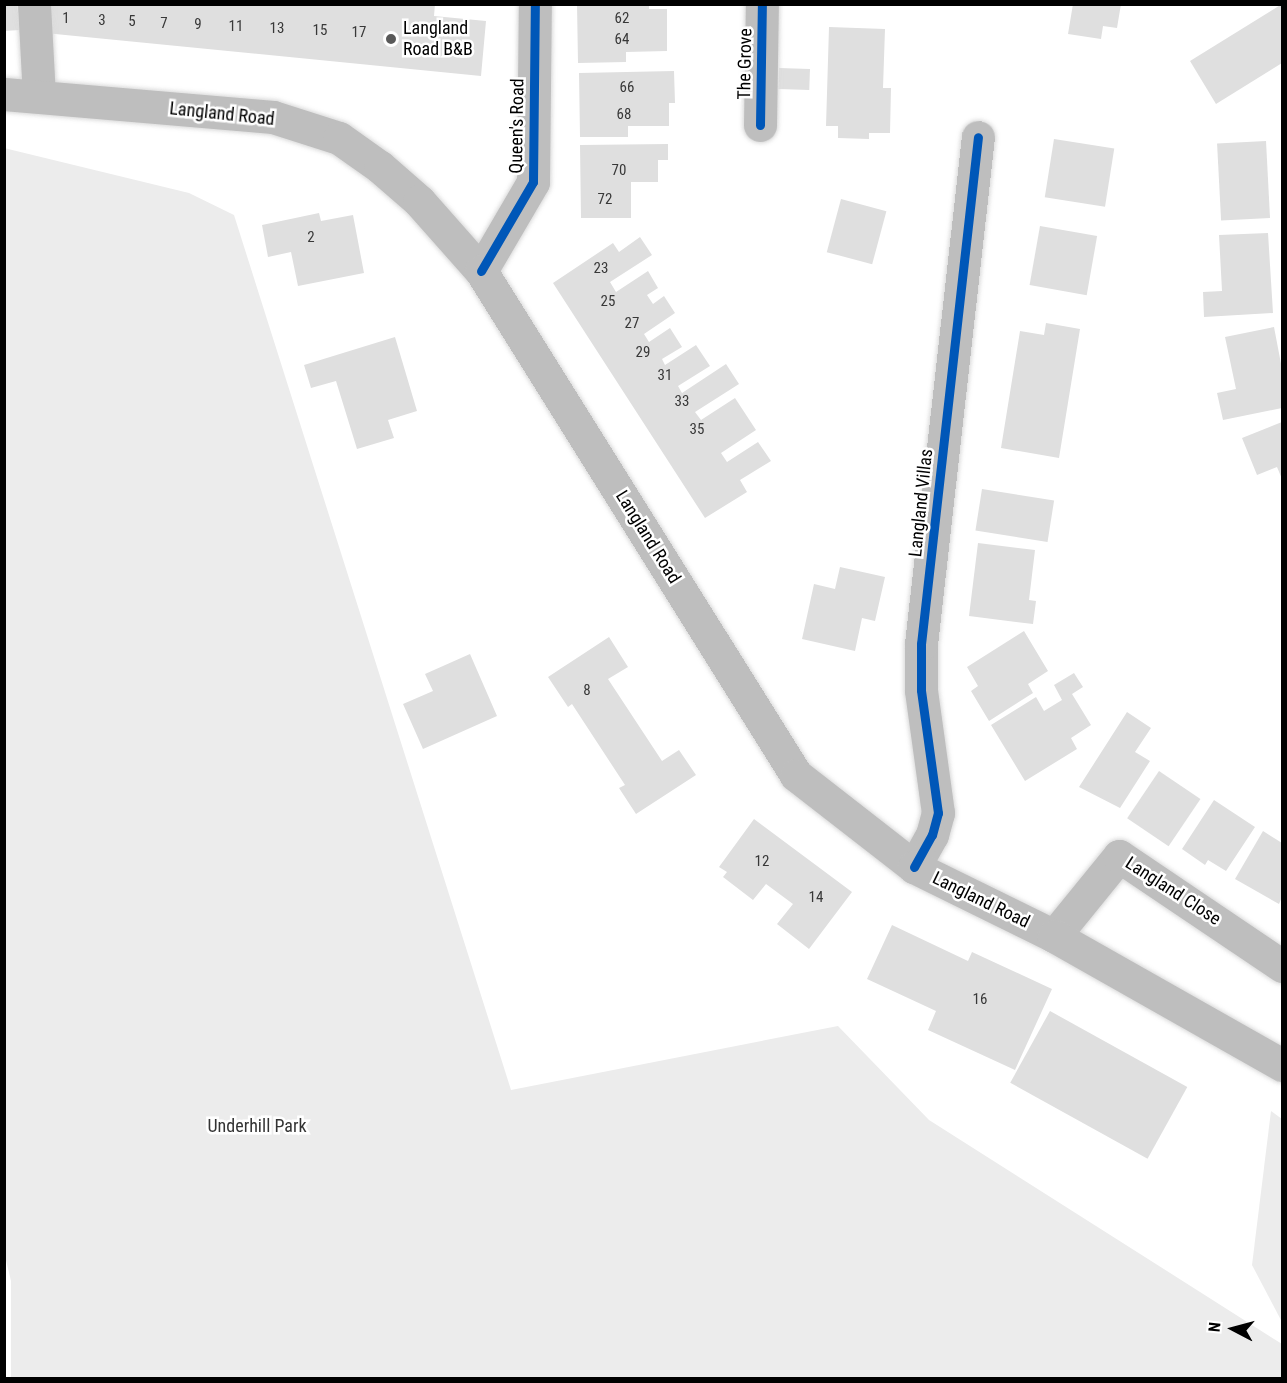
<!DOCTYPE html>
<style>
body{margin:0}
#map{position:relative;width:1287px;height:1383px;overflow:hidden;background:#fff;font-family:"Roboto Condensed",sans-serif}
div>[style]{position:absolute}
.green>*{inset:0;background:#ececec}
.building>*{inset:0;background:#dfdfdf;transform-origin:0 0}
.roads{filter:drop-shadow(0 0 2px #dbdbdb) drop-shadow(0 0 2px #dbdbdb)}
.minor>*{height:33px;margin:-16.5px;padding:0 16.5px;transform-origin:16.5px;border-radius:16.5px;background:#bebebe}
.major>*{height:33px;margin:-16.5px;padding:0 16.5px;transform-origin:16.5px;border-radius:16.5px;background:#bebebe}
.cycleway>*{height:9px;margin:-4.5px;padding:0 4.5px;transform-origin:4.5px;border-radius:4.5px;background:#0057b8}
.dots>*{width:16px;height:16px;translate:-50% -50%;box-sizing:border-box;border:3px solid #fff;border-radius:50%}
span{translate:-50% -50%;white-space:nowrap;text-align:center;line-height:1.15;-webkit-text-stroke:5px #fff;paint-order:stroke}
.number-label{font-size:15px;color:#383838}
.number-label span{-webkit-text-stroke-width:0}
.poi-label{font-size:18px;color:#000}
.left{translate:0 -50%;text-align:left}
.street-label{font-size:18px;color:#000}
.park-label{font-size:18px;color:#333}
.frame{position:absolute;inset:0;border:6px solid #000;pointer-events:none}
.north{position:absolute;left:1203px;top:1299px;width:60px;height:60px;-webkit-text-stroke:4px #fff;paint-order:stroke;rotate:276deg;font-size:16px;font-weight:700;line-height:24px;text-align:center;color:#000}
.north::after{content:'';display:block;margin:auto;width:21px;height:27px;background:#000;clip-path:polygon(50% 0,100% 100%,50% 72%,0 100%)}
</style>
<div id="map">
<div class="green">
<i style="clip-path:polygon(4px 148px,189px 193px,234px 215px,511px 1090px,838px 1026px,929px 1120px,1282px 1344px,1282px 1378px,11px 1378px,11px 1281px,4px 1252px)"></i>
<i style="clip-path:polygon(1271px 1111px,1282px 1119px,1282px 1322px,1252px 1265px)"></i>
</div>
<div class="building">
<i style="clip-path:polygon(4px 4px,17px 4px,20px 30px,4px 31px)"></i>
<i style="clip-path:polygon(47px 4px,435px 4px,434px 16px,486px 21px,481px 76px,45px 33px)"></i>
<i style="clip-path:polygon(577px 4px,649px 4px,649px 9px,667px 9px,667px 51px,626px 52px,626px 62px,578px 63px)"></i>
<i style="clip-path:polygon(1073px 4px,1121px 4px,1117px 28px,1103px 26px,1101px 39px,1068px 34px)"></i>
<i style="clip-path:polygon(1282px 4px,1282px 63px,1216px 104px,1190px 61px)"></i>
<i style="clip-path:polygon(829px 27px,885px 29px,883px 88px,891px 88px,890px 133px,869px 133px,869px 139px,838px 138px,838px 126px,826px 126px)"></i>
<i style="left:779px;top:68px;width:31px;height:21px;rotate:2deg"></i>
<i style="clip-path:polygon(674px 71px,675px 103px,669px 103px,669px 126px,628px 126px,628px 137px,580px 137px,579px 73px)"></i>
<i style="left:1054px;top:139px;width:61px;height:59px;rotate:9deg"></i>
<i style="left:1266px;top:141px;width:77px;height:49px;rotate:87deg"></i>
<i style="clip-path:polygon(668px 144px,668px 160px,658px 160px,658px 182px,631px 182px,631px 218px,581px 218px,580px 145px)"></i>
<i style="left:841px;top:199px;width:47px;height:55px;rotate:15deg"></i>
<i style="clip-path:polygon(319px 213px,321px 221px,353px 215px,364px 273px,298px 286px,291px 252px,268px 257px,262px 225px)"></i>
<i style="left:1040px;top:226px;width:58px;height:60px;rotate:10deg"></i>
<i style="clip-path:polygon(1268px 233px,1273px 313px,1204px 317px,1203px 292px,1222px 291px,1219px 235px)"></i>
<i style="clip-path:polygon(640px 237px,652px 255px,610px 282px,616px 292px,648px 271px,658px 288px,647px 295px,653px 304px,664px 296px,675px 313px,644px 334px,649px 342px,670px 328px,682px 347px,662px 359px,665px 365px,696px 345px,710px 366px,678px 386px,682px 393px,726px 364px,739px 384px,695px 412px,701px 420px,735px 398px,756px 430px,721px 453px,727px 462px,758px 442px,771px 461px,740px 480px,747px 492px,705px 518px,553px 283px,613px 243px,619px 252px)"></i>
<i style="clip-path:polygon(1046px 323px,1080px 329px,1059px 458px,1001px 448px,1020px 331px,1044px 335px)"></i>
<i style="clip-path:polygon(1274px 327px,1282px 369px,1282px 408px,1223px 420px,1217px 393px,1236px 389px,1225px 337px)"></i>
<i style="clip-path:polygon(395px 337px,417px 411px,388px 420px,394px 438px,357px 449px,336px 381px,311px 388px,304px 365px)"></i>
<i style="clip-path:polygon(1282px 422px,1282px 479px,1277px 467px,1257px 475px,1242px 438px)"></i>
<i style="left:982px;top:489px;width:73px;height:42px;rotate:9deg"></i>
<i style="clip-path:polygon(978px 543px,1035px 550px,1029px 600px,1036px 601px,1033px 624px,969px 616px)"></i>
<i style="clip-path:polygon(840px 567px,885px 577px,875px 621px,862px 618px,855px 651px,802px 639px,814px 584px,835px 589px)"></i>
<i style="clip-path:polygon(1024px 631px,1048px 671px,1028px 684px,1033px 693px,989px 721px,971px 691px,978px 686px,967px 667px)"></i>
<i style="clip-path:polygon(609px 637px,628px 667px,608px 679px,662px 761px,679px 750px,696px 775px,636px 814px,619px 788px,625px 785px,572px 704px,568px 707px,548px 677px)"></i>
<i style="clip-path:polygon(470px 654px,497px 716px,423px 749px,403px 704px,433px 691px,425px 674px)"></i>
<i style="clip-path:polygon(1074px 673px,1083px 687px,1072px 694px,1091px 725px,1071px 738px,1077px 749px,1025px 781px,991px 725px,1036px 697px,1044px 711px,1062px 700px,1054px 685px)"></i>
<i style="clip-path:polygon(1127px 712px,1151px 728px,1135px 752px,1150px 761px,1120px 808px,1079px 787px)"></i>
<i style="left:1159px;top:771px;width:50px;height:57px;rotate:34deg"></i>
<i style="clip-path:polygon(1214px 800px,1255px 827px,1226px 871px,1208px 860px,1205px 865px,1182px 849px)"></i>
<i style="clip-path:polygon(754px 819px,852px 892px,809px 949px,777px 924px,793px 904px,766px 884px,753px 900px,723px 877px,727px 872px,719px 867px)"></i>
<i style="clip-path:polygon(1263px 831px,1282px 843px,1282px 897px,1279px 904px,1235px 879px)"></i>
<i style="clip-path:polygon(892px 925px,968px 961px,972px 952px,1052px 989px,1015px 1070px,928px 1030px,936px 1011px,867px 979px)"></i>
<i style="left:1050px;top:1011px;width:157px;height:82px;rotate:29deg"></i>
</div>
<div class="roads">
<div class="minor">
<i style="left:34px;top:4px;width:91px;rotate:86.9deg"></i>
<i style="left:760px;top:125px;width:121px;rotate:-89.1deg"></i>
<i style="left:481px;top:271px;width:103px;rotate:-59.7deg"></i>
<i style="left:533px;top:182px;width:178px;rotate:-89.4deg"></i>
<i style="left:914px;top:867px;width:37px;rotate:-61deg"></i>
<i style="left:932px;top:835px;width:23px;rotate:-75deg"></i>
<i style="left:938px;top:813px;width:124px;rotate:-97.9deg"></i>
<i style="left:921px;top:690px;width:46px;rotate:-90deg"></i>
<i style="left:921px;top:644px;width:510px;rotate:-83.59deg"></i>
<i style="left:1054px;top:936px;width:103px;rotate:-50.9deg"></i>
<i style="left:1119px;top:856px;width:197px;rotate:34deg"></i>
</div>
<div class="major">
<i style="left:4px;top:94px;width:270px;rotate:4.9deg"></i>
<i style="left:273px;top:117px;width:69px;rotate:17.7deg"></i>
<i style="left:339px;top:138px;width:50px;rotate:35.3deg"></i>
<i style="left:380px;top:167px;width:52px;rotate:41.1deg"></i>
<i style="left:419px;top:201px;width:94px;rotate:48.5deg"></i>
<i style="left:481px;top:271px;width:594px;rotate:57.99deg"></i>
<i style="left:796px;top:775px;width:150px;rotate:37.9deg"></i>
<i style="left:914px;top:867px;width:156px;rotate:26.2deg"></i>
<i style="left:1054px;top:936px;width:262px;rotate:29.5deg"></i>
</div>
</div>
<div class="cycleway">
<i style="left:760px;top:125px;width:121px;rotate:-89.1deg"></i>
<i style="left:481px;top:271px;width:103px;rotate:-59.7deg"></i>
<i style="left:533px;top:182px;width:178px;rotate:-89.4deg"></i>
<i style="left:914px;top:867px;width:37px;rotate:-61deg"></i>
<i style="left:932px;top:835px;width:23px;rotate:-75deg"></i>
<i style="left:938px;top:813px;width:124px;rotate:-97.9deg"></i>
<i style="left:921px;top:690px;width:46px;rotate:-90deg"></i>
<i style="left:921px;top:644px;width:510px;rotate:-83.59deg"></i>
</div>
<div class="dots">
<i style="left:391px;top:39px;background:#595959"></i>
</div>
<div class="number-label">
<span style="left:66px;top:19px">1</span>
<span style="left:622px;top:19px">62</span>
<span style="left:102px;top:21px">3</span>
<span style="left:132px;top:22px">5</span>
<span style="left:164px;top:24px">7</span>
<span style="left:198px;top:25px">9</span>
<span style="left:236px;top:27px">11</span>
<span style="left:277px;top:29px">13</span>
<span style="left:320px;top:31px">15</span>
<span style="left:359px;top:33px">17</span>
<span style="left:622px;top:40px">64</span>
<span style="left:627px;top:88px">66</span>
<span style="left:624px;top:115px">68</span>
<span style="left:619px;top:171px">70</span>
<span style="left:605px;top:200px">72</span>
<span style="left:311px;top:238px">2</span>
<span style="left:601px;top:269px">23</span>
<span style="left:608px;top:302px">25</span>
<span style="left:632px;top:324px">27</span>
<span style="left:643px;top:353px">29</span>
<span style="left:665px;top:376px">31</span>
<span style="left:682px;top:402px">33</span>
<span style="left:697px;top:430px">35</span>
<span style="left:587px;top:691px">8</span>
<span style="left:762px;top:862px">12</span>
<span style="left:816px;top:898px">14</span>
<span style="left:980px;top:1000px">16</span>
</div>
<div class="poi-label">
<span class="left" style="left:403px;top:39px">Langland<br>Road B&amp;B</span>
</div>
<div class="street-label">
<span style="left:745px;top:64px;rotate:-89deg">The Grove</span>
<span style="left:222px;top:114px;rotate:6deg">Langland Road</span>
<span style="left:517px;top:126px;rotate:-89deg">Queen's Road</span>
<span style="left:921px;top:503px;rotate:-84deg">Langland Villas</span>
<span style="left:648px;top:537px;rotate:58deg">Langland Road</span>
<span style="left:1173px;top:891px;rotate:33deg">Langland Close</span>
<span style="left:981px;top:900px;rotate:26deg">Langland Road</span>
</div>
<div class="park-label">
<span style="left:257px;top:1126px">Underhill Park</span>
</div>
<div class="frame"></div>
<div class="north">N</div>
</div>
